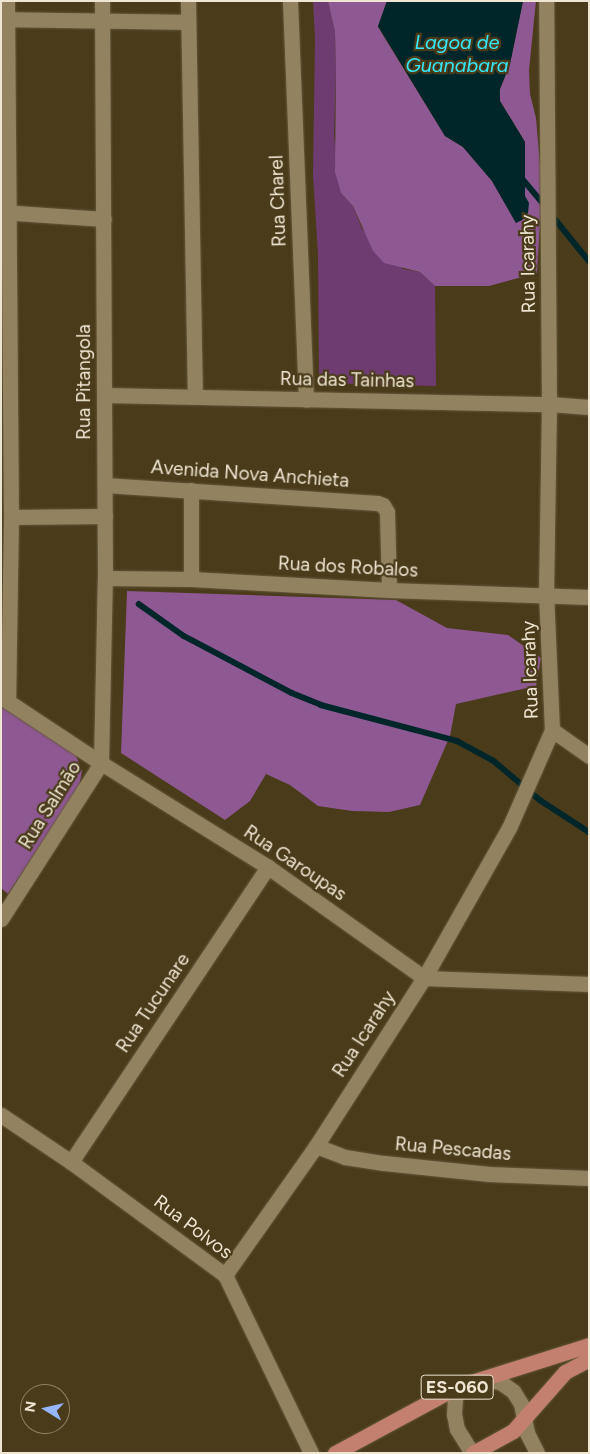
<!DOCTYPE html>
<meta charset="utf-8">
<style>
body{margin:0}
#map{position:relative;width:590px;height:1454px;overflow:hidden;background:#4a3b1a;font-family:Figtree,sans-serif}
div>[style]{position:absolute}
.green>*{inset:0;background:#6f3c72}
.forest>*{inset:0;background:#8e5892}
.water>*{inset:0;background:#00262a}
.stream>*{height:5.5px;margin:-2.75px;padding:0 2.75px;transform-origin:2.75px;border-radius:2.75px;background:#00262a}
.roads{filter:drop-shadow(0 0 1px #65593c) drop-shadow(0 0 1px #65593c)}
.minor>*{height:15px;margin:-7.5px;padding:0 7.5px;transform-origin:7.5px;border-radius:7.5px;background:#938260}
.major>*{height:15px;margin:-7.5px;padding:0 7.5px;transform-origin:7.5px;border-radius:7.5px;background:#c4806e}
span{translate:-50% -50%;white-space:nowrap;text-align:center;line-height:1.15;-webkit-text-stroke:4.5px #4a3b1a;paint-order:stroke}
.shield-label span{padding:1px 4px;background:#4a3b1a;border:1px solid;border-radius:4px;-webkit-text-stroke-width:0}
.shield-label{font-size:18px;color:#eee5d2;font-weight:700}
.street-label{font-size:19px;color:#eee5d2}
.water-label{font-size:20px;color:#34e9fb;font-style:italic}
.frame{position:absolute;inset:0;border:2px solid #eee5d2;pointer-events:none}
.north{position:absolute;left:20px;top:1384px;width:50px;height:50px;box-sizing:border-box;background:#4a3b1a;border:1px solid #8c7f64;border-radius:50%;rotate:279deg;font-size:14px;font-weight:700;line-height:20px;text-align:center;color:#eee5d2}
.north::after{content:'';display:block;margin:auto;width:18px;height:22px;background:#96b6fd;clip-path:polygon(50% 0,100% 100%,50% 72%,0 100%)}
</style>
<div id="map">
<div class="green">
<i style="clip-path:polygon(313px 1px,328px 1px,335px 32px,336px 71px,334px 136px,341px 193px,353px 206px,362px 229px,403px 269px,420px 272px,435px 286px,436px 386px,319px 383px,318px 254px,313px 175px,315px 38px)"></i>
</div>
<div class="forest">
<i style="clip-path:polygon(328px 1px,387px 1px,378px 27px,445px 136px,463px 147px,492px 181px,516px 223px,525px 196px,525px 142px,500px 101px,500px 89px,510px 64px,523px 1px,536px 1px,529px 70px,530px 94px,536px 118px,542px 188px,537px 273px,489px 286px,435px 286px,420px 272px,384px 263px,373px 251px,353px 206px,341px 193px,335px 172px,336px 71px,335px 32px)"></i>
<i style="clip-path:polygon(127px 591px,396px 600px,447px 628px,508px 635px,541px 658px,536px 686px,456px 704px,450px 736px,420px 805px,389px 812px,352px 811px,318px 806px,290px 785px,266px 774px,250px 801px,225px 820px,121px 753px)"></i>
<i style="clip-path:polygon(1px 702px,75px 753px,82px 771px,79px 787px,8px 894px,1px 888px)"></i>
</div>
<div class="water">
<i style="clip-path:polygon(387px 1px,523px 1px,510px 64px,500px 89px,500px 101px,525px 142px,525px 196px,529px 203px,528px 213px,522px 220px,516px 223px,492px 181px,463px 147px,445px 136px,378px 26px)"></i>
</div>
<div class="stream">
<i style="left:521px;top:177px;width:35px;rotate:50deg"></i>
<i style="left:551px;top:214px;width:60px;rotate:51deg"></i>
<i style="left:139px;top:604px;width:55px;rotate:35.4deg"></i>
<i style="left:184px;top:636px;width:122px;rotate:27.8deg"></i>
<i style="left:292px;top:693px;width:31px;rotate:22deg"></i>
<i style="left:321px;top:705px;width:141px;rotate:14.8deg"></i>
<i style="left:457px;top:741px;width:42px;rotate:28.4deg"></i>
<i style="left:494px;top:761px;width:60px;rotate:40.3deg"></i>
<i style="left:540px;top:800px;width:59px;rotate:33.1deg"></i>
</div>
<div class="roads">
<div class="minor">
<i style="left:7px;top:1px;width:516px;rotate:89.56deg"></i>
<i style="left:11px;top:517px;width:184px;rotate:90.9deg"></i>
<i style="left:188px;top:1px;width:396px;rotate:89deg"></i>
<i style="left:290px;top:1px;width:399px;rotate:87.7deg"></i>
<i style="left:1px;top:19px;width:187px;rotate:0.9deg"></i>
<i style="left:1px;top:212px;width:103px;rotate:3.9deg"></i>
<i style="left:104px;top:395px;width:445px;rotate:1.2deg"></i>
<i style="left:549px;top:404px;width:40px;rotate:4.3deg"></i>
<i style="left:105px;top:485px;width:273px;rotate:3.8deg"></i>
<i style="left:377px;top:503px;width:6px;rotate:18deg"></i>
<i style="left:383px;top:505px;width:8px;rotate:60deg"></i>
<i style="left:387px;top:512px;width:78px;rotate:88.5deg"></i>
<i style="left:11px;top:517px;width:94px;rotate:-0.6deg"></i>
<i style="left:105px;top:578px;width:86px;rotate:0.7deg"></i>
<i style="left:191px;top:579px;width:198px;rotate:3.2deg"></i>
<i style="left:389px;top:590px;width:200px;rotate:2deg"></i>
<i style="left:191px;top:579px;width:89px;rotate:-90deg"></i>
<i style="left:1px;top:697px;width:120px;rotate:33.4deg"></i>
<i style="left:101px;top:763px;width:197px;rotate:31.9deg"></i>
<i style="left:268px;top:867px;width:191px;rotate:35.4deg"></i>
<i style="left:424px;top:978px;width:165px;rotate:2.1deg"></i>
<i style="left:552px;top:730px;width:45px;rotate:35.1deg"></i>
<i style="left:1px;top:919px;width:185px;rotate:-57.3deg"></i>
<i style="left:101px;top:763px;width:185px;rotate:-88.8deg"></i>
<i style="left:105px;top:578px;width:577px;rotate:-90.3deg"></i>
<i style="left:1px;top:1115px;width:84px;rotate:33.9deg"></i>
<i style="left:71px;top:1162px;width:191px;rotate:36.3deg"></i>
<i style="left:225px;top:1275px;width:198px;rotate:64.2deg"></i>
<i style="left:316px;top:1146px;width:31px;rotate:21deg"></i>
<i style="left:345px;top:1157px;width:39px;rotate:9deg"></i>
<i style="left:384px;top:1163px;width:106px;rotate:6deg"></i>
<i style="left:489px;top:1174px;width:100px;rotate:2.3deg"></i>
<i style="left:71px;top:1162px;width:355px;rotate:-56.3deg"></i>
<i style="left:225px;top:1275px;width:158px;rotate:-54.8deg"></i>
<i style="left:316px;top:1146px;width:200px;rotate:-57.3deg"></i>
<i style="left:424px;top:978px;width:172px;rotate:-60.5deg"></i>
<i style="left:509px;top:828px;width:107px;rotate:-66.3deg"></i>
<i style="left:552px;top:730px;width:135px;rotate:-92.5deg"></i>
<i style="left:546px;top:595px;width:191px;rotate:-89.1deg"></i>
<i style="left:549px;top:404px;width:403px;rotate:-90.4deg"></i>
<i style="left:484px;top:1379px;width:16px;rotate:11deg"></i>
<i style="left:500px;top:1382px;width:16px;rotate:35deg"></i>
<i style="left:513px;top:1391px;width:15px;rotate:58deg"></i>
<i style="left:521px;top:1404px;width:30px;rotate:78deg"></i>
<i style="left:527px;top:1433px;width:22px;rotate:63deg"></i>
<i style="left:459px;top:1386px;width:14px;rotate:107deg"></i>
<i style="left:455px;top:1399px;width:15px;rotate:94deg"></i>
<i style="left:454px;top:1414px;width:15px;rotate:79deg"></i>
<i style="left:457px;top:1429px;width:28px;rotate:58deg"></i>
</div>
<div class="major">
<i style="left:335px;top:1453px;width:141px;rotate:-28.4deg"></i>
<i style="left:459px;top:1386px;width:136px;rotate:-17.5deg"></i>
<i style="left:473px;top:1453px;width:46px;rotate:-28.8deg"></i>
<i style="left:513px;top:1431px;width:79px;rotate:-48.6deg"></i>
<i style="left:565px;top:1372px;width:27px;rotate:-28deg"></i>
</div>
</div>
<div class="shield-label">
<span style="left:457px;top:1387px">ES-060</span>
</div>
<div class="street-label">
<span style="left:278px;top:201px;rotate:-92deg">Rua Charel</span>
<span style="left:528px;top:264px;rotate:-91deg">Rua Icarahy</span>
<span style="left:347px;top:380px;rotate:1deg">Rua das Tainhas</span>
<span style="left:84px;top:382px;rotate:-90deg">Rua Pitangola</span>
<span style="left:250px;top:474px;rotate:4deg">Avenida Nova Anchieta</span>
<span style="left:348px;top:567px;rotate:3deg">Rua dos Robalos</span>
<span style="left:530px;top:670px;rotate:-92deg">Rua Icarahy</span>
<span style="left:50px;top:805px;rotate:-58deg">Rua Salmão</span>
<span style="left:295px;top:863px;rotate:34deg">Rua Garoupas</span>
<span style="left:153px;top:1003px;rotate:-56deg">Rua Tucunare</span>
<span style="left:364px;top:1034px;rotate:-57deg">Rua Icarahy</span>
<span style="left:453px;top:1149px;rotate:5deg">Rua Pescadas</span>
<span style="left:193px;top:1227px;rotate:37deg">Rua Polvos</span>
</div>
<div class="water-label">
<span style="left:457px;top:54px">Lagoa de<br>Guanabara</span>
</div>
<div class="frame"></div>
<div class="north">N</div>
</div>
